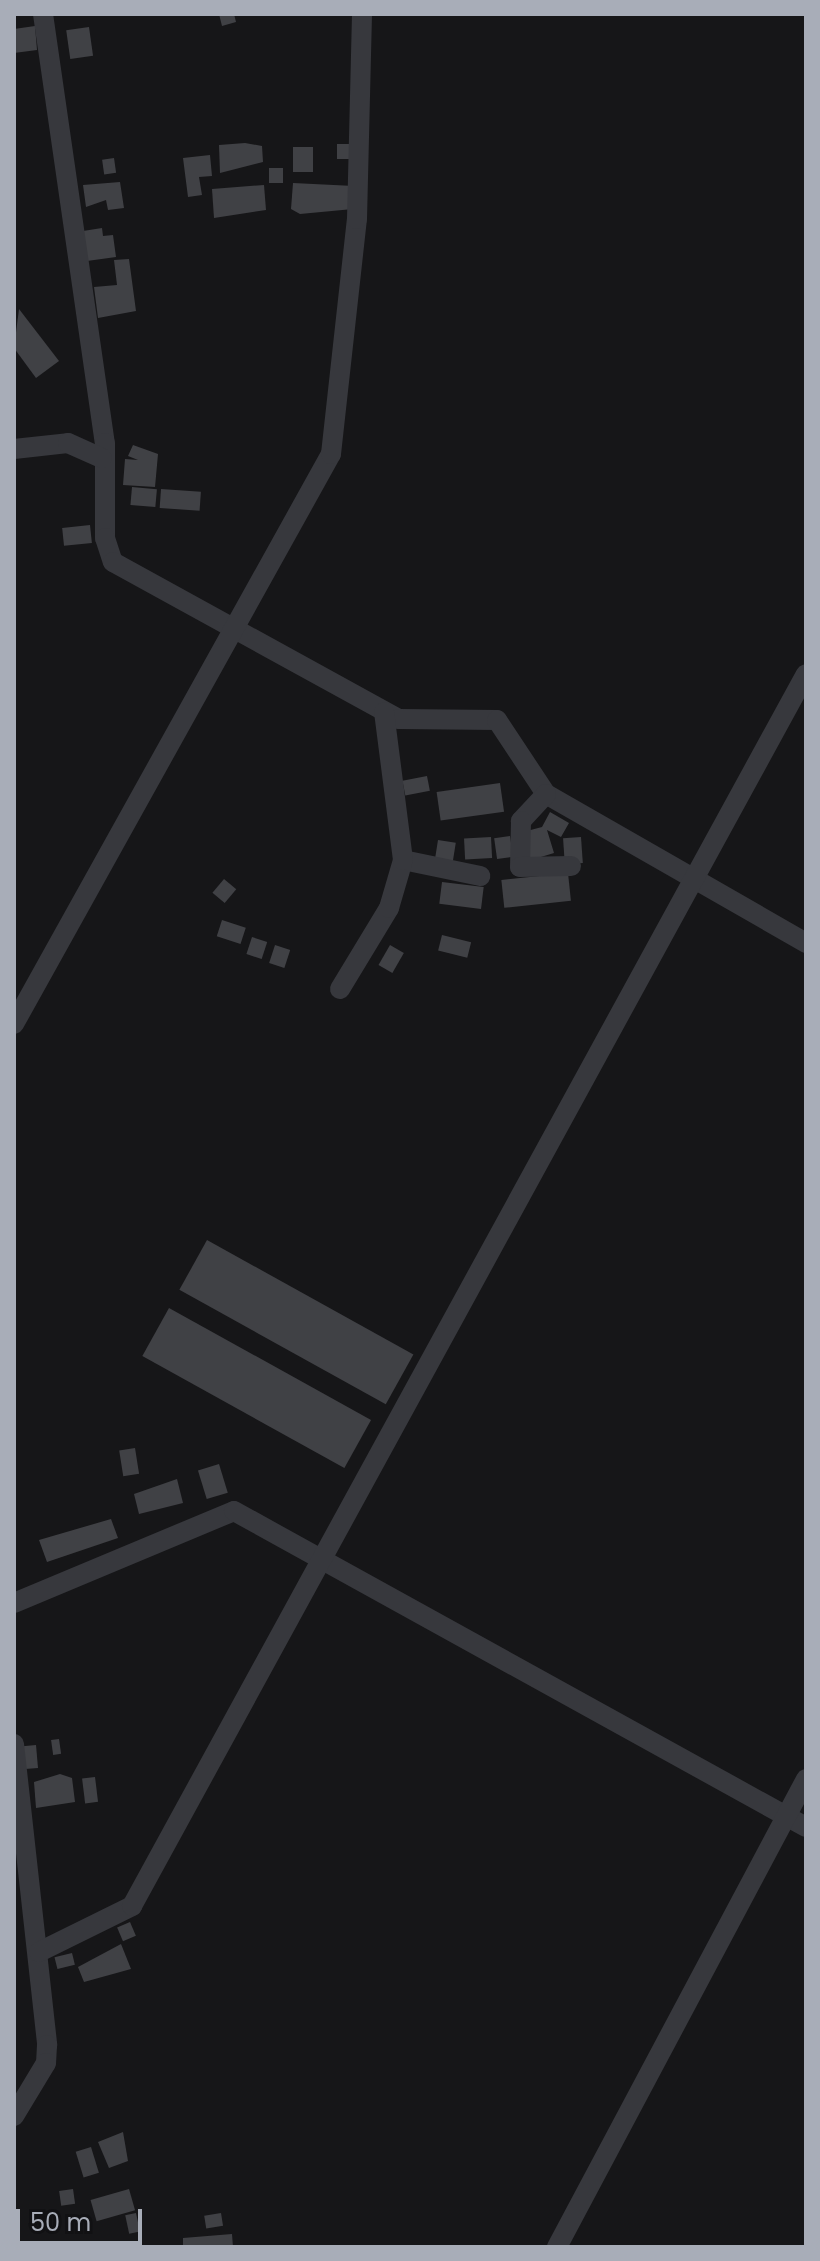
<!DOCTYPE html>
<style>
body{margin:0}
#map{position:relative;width:820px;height:2261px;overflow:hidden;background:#161618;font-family:Poppins,sans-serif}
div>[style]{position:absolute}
.building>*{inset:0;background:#404145;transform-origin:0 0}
.street>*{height:20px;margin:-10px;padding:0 10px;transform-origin:10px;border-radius:10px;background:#37383d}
span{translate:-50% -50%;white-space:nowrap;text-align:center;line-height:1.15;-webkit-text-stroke:6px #111113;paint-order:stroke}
.frame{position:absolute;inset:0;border:16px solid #a8adb8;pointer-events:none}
.scale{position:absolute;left:16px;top:2209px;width:126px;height:36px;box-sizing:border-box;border:4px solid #a8adb8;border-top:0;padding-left:10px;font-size:24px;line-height:28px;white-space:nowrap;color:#a8adb8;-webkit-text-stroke:6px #111113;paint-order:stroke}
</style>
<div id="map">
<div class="building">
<i style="clip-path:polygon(219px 14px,234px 14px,236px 22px,222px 26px)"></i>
<i style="clip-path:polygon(35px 26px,37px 50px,14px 53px,14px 29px)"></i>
<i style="left:89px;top:27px;width:29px;height:23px;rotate:82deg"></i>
<i style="clip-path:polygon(245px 143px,262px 146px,263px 162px,220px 173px,219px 145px)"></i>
<i style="left:337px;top:144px;width:17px;height:15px"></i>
<i style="left:293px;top:147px;width:20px;height:25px"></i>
<i style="clip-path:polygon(210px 155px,212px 176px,199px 177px,202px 195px,188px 197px,183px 158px)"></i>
<i style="left:114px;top:158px;width:15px;height:12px;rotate:82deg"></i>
<i style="left:269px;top:168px;width:14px;height:15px"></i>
<i style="clip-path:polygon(120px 182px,124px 208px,108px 210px,106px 200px,86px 207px,83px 185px)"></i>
<i style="clip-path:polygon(293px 183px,354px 186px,353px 209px,300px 214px,291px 209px)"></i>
<i style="clip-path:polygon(264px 185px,266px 210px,214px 218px,212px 189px)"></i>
<i style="clip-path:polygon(102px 228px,103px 236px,113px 235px,116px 257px,87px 261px,83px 231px)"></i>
<i style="clip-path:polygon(129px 259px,136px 311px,98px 318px,94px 287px,117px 285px,114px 260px)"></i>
<i style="clip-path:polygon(19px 309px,59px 361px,36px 378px,14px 348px)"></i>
<i style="clip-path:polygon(133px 445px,158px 454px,155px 487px,123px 485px,125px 459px,138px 460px,128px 456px)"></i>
<i style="left:132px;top:487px;width:25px;height:18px;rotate:5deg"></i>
<i style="left:161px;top:489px;width:40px;height:19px;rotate:4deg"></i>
<i style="left:90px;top:525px;width:18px;height:28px;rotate:84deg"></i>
<i style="left:427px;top:776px;width:15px;height:25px;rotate:79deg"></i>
<i style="left:500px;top:783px;width:29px;height:64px;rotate:82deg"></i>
<i style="clip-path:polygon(550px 812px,569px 823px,561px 837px,547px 830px,554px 853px,531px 860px,523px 832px,542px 827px)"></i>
<i style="left:510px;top:836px;width:21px;height:16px;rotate:82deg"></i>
<i style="left:491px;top:837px;width:21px;height:27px;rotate:87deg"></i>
<i style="left:581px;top:837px;width:26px;height:18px;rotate:86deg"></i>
<i style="left:438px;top:840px;width:18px;height:27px;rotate:9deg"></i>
<i style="left:568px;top:873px;width:28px;height:67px;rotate:84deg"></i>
<i style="left:224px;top:879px;width:16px;height:18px;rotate:40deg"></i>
<i style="left:442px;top:882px;width:42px;height:22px;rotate:7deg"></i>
<i style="left:222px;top:920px;width:25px;height:17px;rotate:18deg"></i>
<i style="left:442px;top:935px;width:30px;height:16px;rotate:14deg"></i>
<i style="left:252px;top:937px;width:16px;height:18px;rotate:18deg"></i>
<i style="left:275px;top:945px;width:16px;height:19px;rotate:18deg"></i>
<i style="left:390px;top:945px;width:16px;height:23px;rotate:30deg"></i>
<i style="left:207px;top:1240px;width:236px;height:57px;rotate:29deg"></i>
<i style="left:169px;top:1308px;width:231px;height:55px;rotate:29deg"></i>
<i style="left:135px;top:1448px;width:26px;height:16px;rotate:81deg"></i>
<i style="left:219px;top:1464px;width:30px;height:22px;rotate:73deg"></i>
<i style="clip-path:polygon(177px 1479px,183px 1503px,139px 1514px,134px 1494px)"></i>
<i style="clip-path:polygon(111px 1519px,118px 1538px,47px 1562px,39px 1540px)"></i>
<i style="left:59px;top:1739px;width:15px;height:8px;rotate:82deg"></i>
<i style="left:36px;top:1745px;width:23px;height:16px;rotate:85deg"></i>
<i style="clip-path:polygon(60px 1774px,72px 1778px,75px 1802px,36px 1808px,34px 1782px)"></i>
<i style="left:95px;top:1777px;width:25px;height:13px;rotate:83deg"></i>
<i style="left:130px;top:1922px;width:15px;height:14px;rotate:67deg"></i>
<i style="clip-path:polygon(121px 1944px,131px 1969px,84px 1982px,78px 1967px)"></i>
<i style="left:72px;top:1953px;width:12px;height:18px;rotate:76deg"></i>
<i style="clip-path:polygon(123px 2132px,128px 2161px,109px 2168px,98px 2142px)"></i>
<i style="left:91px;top:2147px;width:27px;height:16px;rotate:73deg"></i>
<i style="left:73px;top:2189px;width:15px;height:14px;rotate:82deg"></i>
<i style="left:129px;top:2189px;width:22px;height:40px;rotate:74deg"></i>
<i style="left:136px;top:2213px;width:19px;height:11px;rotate:78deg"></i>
<i style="left:221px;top:2213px;width:13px;height:17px;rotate:81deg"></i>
<i style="clip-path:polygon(232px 2234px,233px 2247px,183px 2247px,183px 2238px)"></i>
</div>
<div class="street">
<i style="left:43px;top:14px;width:433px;rotate:81.8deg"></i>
<i style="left:105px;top:443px;width:95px;rotate:90deg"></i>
<i style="left:105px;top:538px;width:25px;rotate:72deg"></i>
<i style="left:113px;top:562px;width:326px;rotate:28.8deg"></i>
<i style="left:399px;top:719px;width:98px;rotate:0.6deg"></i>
<i style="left:497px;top:720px;width:89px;rotate:56.5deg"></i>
<i style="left:546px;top:794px;width:300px;rotate:29.8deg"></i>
<i style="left:14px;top:449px;width:54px;rotate:-6.3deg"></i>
<i style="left:68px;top:443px;width:37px;rotate:24deg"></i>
<i style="left:546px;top:794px;width:37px;rotate:133deg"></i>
<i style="left:521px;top:821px;width:46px;rotate:91.2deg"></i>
<i style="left:520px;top:867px;width:51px;rotate:-1.1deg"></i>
<i style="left:403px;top:860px;width:79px;rotate:11.7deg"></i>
<i style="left:340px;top:989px;width:95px;rotate:-58.8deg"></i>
<i style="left:389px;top:908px;width:50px;rotate:-73.7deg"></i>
<i style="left:403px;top:860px;width:149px;rotate:-97.3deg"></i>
<i style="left:14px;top:1024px;width:652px;rotate:-60.92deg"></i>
<i style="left:331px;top:454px;width:236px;rotate:-83.7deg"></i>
<i style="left:357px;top:219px;width:205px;rotate:-88.6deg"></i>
<i style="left:14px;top:1603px;width:238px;rotate:-22.7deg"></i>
<i style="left:234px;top:1511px;width:653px;rotate:28.92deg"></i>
<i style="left:14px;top:1744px;width:303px;rotate:83.7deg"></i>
<i style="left:47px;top:2045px;width:18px;rotate:93deg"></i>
<i style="left:46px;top:2063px;width:62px;rotate:121.1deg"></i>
<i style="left:39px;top:1952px;width:104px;rotate:-26.3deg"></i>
<i style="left:132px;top:1906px;width:1404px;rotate:-61.32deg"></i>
<i style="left:557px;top:2247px;width:530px;rotate:-61.98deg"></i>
</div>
<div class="frame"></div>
<div class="scale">50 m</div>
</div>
